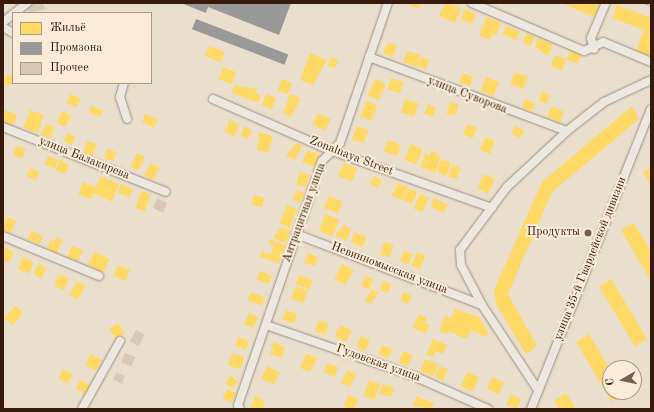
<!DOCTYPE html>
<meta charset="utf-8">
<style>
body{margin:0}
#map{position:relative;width:654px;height:412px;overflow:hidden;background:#eadfcd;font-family:"Old Standard TT",serif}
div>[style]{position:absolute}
.homes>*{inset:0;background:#ffd966;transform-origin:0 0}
.round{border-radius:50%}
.industry>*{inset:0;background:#999;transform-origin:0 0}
.building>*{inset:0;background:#d8c8b9;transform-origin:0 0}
.roads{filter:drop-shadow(0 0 1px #998f83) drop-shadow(0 0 1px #998f83)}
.street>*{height:8px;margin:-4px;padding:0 4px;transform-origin:4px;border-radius:4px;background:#ede8df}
.tram>*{height:1px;margin:-0.5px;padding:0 0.5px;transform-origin:0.5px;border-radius:0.5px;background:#aaa39b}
.dots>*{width:11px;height:11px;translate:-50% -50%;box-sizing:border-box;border:2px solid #faecd6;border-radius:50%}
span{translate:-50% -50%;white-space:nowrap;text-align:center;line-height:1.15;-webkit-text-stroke:4px #faecd6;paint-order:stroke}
.street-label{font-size:12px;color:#361a0b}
.poi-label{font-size:12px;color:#361a0b}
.right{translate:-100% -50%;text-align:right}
.frame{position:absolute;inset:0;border:4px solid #361a0b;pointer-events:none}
.legend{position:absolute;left:12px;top:12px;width:140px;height:72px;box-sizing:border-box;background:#faecd6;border:1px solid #ac9885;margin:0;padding:5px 7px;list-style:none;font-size:12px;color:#361a0b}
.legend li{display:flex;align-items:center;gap:8px;height:20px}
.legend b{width:20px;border:1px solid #ac9885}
.north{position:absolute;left:602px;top:360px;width:40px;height:40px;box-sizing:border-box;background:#faecd6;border:1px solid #ac9885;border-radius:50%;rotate:261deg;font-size:11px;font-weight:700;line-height:16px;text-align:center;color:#361a0b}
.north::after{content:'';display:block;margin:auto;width:14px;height:18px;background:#755f4f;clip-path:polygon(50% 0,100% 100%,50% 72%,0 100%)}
</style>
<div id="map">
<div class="homes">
<i style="clip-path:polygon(407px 3px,421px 3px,419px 9px)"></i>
<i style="clip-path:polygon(445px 3px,461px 8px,455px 23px,439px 16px)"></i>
<i style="clip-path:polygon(561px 3px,600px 3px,594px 17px)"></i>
<i style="clip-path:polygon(617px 5px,651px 18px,650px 59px,635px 54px,644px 30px,612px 18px)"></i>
<i style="left:465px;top:9px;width:12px;height:11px;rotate:24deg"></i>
<i style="clip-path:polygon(487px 17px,501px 23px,496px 35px,492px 34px,489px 40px,479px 35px)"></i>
<i style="left:506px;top:26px;width:15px;height:9px;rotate:23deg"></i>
<i style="left:527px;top:33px;width:9px;height:10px;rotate:27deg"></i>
<i style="clip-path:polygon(539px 38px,553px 44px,548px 56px,535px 47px)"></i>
<i style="left:388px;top:42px;width:10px;height:12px;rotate:24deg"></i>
<i style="left:209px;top:46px;width:17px;height:11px;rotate:21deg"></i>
<i style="left:571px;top:50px;width:12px;height:10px;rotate:24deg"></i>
<i style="left:407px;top:51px;width:14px;height:12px;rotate:17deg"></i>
<i style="clip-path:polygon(310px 53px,327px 60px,313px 85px,300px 80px)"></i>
<i style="left:555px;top:55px;width:12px;height:12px;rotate:20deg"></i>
<i style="left:331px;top:57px;width:8px;height:9px;rotate:23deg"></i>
<i style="left:421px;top:57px;width:9px;height:10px;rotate:21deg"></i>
<i style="left:223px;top:67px;width:14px;height:13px;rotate:21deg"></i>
<i style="left:515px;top:72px;width:14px;height:13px;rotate:21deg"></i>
<i style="left:463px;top:73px;width:11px;height:10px;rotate:22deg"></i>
<i class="round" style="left:4px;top:75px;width:10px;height:10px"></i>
<i style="left:486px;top:77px;width:14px;height:15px;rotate:21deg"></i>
<i style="left:391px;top:78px;width:13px;height:12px;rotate:18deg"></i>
<i style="left:282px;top:79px;width:11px;height:12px;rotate:22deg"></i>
<i style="left:375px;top:79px;width:12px;height:18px;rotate:24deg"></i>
<i style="clip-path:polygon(234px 85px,257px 89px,256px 93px,261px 96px,258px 103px,232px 93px)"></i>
<i style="left:542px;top:92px;width:9px;height:9px;rotate:21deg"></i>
<i style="left:70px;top:94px;width:11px;height:10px;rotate:22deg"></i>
<i style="left:266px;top:94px;width:11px;height:12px;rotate:22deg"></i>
<i style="clip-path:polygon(290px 94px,301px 98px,291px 117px,283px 113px)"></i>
<i style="left:405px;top:99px;width:14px;height:14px;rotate:17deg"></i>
<i style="clip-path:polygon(525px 99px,535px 103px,532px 112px,522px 107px)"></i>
<i style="left:366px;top:101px;width:12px;height:17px;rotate:20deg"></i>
<i style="left:450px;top:102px;width:9px;height:12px;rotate:18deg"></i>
<i style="clip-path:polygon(428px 104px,436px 108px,433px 117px,424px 114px)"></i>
<i style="left:91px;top:106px;width:13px;height:7px;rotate:18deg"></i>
<i style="clip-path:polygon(552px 106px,564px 112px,560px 122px,547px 117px)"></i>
<i style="clip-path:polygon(632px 106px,639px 119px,552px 192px,508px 294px,537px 346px,526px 354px,496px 304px,494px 290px,542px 182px)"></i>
<i style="clip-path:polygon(4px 110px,17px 115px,13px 126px,3px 121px)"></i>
<i style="left:30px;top:110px;width:15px;height:19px;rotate:20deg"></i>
<i style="left:62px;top:111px;width:10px;height:13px;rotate:24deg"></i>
<i style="left:318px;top:113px;width:14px;height:13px;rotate:25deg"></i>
<i style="clip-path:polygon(145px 114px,158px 119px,154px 128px,142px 122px)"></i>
<i style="clip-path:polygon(229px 120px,239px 124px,235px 137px,225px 132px)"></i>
<i style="clip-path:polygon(46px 124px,55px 127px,51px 138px,41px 135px)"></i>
<i style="left:467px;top:124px;width:11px;height:11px;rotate:22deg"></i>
<i style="clip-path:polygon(244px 126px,252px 130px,248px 139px,241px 136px)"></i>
<i style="left:357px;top:126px;width:12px;height:14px;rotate:20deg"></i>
<i style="left:515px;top:126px;width:10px;height:9px;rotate:24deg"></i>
<i style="clip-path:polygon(259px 132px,273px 136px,268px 153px,257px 150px)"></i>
<i style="left:67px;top:133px;width:9px;height:9px;rotate:21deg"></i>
<i style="left:485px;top:137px;width:11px;height:14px;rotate:22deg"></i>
<i style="left:388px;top:140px;width:14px;height:12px;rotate:21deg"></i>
<i style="left:87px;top:141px;width:10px;height:12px;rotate:17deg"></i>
<i style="clip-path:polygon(296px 143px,302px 145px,295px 160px,286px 156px)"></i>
<i style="left:411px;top:144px;width:13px;height:17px;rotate:23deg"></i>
<i style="left:16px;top:146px;width:10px;height:10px;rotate:17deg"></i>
<i style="left:107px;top:149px;width:10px;height:10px;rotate:17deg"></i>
<i style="left:307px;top:150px;width:14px;height:13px;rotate:21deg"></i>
<i style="clip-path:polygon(431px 151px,438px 153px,440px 159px,435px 173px,420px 167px,425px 154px,430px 156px)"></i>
<i style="left:137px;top:153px;width:9px;height:15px;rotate:27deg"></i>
<i style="left:48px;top:156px;width:11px;height:9px;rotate:22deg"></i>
<i style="left:60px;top:160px;width:10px;height:11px;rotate:24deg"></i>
<i style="clip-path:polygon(441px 160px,451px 163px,446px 176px,437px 172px)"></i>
<i style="left:151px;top:163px;width:10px;height:14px;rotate:29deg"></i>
<i style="left:343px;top:163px;width:15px;height:14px;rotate:20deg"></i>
<i style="left:452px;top:165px;width:9px;height:12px;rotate:18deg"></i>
<i style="clip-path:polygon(651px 167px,651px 186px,643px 172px)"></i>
<i style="left:30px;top:168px;width:10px;height:9px;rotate:24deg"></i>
<i style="left:300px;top:172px;width:10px;height:13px;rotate:17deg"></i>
<i style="left:484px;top:174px;width:12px;height:16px;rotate:24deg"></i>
<i style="left:101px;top:176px;width:20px;height:19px;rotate:24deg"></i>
<i style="left:374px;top:176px;width:9px;height:9px;rotate:27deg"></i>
<i style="left:83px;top:182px;width:14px;height:13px;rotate:21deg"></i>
<i style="left:397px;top:183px;width:11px;height:14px;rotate:22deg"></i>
<i style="clip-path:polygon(121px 184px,133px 189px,129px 197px,118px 193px)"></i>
<i style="left:408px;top:188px;width:10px;height:13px;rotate:24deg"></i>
<i style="left:297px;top:190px;width:8px;height:11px;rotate:23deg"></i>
<i style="left:141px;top:191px;width:10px;height:18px;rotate:17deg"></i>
<i style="left:420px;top:194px;width:10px;height:16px;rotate:24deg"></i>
<i style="left:254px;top:195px;width:11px;height:10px;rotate:15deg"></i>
<i style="left:329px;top:196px;width:15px;height:13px;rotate:23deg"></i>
<i style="clip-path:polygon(434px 198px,448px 205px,443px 213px,431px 207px)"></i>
<i style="left:287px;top:205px;width:11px;height:20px;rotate:22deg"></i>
<i style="left:325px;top:214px;width:15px;height:18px;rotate:20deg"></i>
<i style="clip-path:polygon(7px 217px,16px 221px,11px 233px,3px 229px)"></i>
<i style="clip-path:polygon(634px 223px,651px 252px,651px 281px,621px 230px)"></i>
<i style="clip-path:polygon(343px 225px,351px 228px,347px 241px,335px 236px)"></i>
<i style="clip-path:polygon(281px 227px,291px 231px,286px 243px,273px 238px)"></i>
<i style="left:31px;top:231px;width:13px;height:9px;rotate:23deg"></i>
<i style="left:355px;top:232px;width:13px;height:11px;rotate:23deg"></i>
<i style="clip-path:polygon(56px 237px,63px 240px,57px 253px,47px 249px,50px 240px,54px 242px)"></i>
<i style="clip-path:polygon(270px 240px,286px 245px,279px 263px,260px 257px,262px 251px,271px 254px,274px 246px,269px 244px)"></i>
<i style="left:384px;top:242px;width:10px;height:13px;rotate:17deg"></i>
<i style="clip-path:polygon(72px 246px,83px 250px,78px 261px,67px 257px)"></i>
<i style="clip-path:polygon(3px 247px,14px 252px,9px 263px,3px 260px)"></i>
<i style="clip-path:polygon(404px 250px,413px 255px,408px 265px,400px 261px)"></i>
<i style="left:94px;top:252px;width:17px;height:15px;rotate:24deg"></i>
<i style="left:417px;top:252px;width:9px;height:15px;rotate:21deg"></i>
<i style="left:308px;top:253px;width:11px;height:10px;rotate:22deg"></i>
<i style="left:23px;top:257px;width:12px;height:13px;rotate:24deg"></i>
<i style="clip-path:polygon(39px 264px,47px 268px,41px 279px,33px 273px)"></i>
<i style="left:342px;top:264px;width:13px;height:17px;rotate:27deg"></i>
<i style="left:118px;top:265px;width:13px;height:12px;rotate:23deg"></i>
<i style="left:260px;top:271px;width:13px;height:9px;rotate:23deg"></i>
<i style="left:59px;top:274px;width:11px;height:13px;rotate:22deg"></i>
<i style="clip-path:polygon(299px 275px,313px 280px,309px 290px,296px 284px)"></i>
<i style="left:365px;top:276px;width:9px;height:11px;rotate:21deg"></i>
<i style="left:611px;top:279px;width:70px;height:14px;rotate:59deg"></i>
<i style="left:77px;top:281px;width:10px;height:16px;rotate:29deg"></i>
<i style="left:383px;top:281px;width:9px;height:10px;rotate:18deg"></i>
<i style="left:296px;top:286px;width:13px;height:13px;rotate:23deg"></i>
<i style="clip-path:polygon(371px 290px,379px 292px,371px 304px,365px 302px)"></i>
<i style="left:251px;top:292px;width:15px;height:9px;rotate:20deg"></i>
<i style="left:404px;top:292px;width:9px;height:9px;rotate:27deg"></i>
<i style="left:15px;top:306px;width:11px;height:16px;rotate:41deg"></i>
<i style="clip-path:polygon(455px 309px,479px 317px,489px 334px,484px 337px,471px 330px,466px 339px,448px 331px,447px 334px,439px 331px,445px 316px,451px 318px)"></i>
<i style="left:286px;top:310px;width:12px;height:10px;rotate:20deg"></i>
<i style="left:249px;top:313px;width:10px;height:12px;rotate:24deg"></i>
<i style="clip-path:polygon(419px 314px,427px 318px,425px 323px,430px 325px,426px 334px,413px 328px)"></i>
<i style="left:319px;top:320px;width:11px;height:12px;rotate:22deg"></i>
<i style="left:118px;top:323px;width:12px;height:11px;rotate:55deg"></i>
<i style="left:340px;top:325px;width:13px;height:13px;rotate:23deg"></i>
<i style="clip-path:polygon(589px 334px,610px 369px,610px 392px,625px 394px,612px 402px,576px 342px)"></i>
<i style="left:361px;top:336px;width:10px;height:12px;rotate:24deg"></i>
<i style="left:238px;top:337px;width:12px;height:9px;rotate:20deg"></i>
<i style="clip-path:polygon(433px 339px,447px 345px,443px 354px,436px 351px,433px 357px,426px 355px)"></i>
<i style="clip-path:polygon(274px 342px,285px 347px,282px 358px,270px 354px)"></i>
<i style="left:382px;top:345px;width:11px;height:10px;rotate:22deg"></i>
<i style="clip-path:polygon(403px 351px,413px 355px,408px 366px,399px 363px)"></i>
<i style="left:232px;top:353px;width:13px;height:13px;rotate:18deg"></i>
<i style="clip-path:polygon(90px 354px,102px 360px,96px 371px,86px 366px)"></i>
<i style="clip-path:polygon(306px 354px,318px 358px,310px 372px,300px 368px)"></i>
<i style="left:425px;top:359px;width:14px;height:13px;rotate:21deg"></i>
<i style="left:327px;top:363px;width:12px;height:10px;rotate:20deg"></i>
<i style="left:267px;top:366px;width:14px;height:14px;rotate:25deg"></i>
<i style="clip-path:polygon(439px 366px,448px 369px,443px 381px,435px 377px)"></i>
<i style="left:63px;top:369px;width:11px;height:11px;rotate:27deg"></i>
<i style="left:347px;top:370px;width:10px;height:14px;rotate:24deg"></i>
<i style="left:467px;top:372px;width:13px;height:16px;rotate:23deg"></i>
<i style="left:230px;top:376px;width:9px;height:9px;rotate:32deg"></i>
<i style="left:492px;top:377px;width:13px;height:13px;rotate:23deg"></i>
<i style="clip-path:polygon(80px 380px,91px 385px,85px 394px,76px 389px)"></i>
<i style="left:369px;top:380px;width:12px;height:17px;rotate:20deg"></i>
<i style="left:383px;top:384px;width:12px;height:10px;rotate:20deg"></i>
<i style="left:227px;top:389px;width:10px;height:11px;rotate:24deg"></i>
<i style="clip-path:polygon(566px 393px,576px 409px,559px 409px,554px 401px)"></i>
<i style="clip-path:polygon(511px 394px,521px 399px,517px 409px,506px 405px)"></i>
<i style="left:348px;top:395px;width:11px;height:12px;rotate:22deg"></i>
<i style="clip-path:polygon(255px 396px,265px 401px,262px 409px,251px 408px)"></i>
<i style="clip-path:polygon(416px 396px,434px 403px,431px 409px,413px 406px)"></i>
</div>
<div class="industry">
<i style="clip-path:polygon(181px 3px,291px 3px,279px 35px,208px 7px,206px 13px)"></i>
<i style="left:196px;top:19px;width:99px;height:11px;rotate:21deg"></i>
</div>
<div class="building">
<i style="clip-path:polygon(34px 3px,42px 3px,46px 9px,30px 13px,27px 7px)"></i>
<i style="clip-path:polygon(157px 198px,167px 203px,163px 213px,153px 208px)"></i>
<i style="left:136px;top:330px;width:10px;height:13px;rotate:29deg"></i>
<i style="left:125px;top:353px;width:11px;height:10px;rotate:22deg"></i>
<i style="clip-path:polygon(116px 372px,125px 376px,122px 384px,113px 379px)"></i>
</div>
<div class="roads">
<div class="street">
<i style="left:472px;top:3px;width:122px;rotate:23.2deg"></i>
<i style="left:584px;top:51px;width:21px;rotate:-25deg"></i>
<i style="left:603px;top:42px;width:52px;rotate:22.6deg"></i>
<i style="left:3px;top:22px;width:31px;rotate:-38deg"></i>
<i style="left:3px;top:27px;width:12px;rotate:31deg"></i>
<i style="left:594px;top:49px;width:11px;rotate:-105deg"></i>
<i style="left:591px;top:38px;width:38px;rotate:-67deg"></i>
<i style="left:369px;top:57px;width:211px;rotate:20.5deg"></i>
<i style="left:124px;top:83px;width:15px;rotate:106deg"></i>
<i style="left:120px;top:97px;width:23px;rotate:72deg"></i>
<i style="left:213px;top:99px;width:130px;rotate:23.6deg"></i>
<i style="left:332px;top:151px;width:170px;rotate:19.6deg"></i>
<i style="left:3px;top:127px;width:175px;rotate:21.7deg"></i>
<i style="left:296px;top:234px;width:199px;rotate:20.9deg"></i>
<i style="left:3px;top:236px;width:104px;rotate:22.6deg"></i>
<i style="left:266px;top:325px;width:159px;rotate:19.1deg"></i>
<i style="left:416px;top:377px;width:79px;rotate:24deg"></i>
<i style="left:538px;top:390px;width:102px;rotate:-123.4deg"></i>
<i style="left:482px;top:305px;width:45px;rotate:-117.7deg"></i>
<i style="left:461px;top:265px;width:15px;rotate:-94deg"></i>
<i style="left:460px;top:250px;width:79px;rotate:-53.3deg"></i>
<i style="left:507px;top:187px;width:82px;rotate:-43deg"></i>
<i style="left:567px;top:131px;width:47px;rotate:-38.1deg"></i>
<i style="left:604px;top:102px;width:52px;rotate:-25.1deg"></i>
<i style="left:82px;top:409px;width:78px;rotate:-60.8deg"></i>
<i style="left:240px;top:409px;width:4px;rotate:-117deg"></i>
<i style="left:238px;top:405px;width:258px;rotate:-71deg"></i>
<i style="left:322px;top:161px;width:25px;rotate:-45deg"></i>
<i style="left:340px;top:143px;width:148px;rotate:-71.1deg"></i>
<i style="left:531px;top:409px;width:323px;rotate:-68.2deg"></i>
</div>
</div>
<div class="tram">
<i style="left:644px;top:3px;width:8px;rotate:23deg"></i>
</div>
<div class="dots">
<i style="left:588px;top:233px;background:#755f4f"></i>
</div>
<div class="street-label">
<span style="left:467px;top:96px;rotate:21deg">улица Суворова</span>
<span style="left:351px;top:157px;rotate:21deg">Zonalnaya Street</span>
<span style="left:84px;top:159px;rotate:22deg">улица Балакирева</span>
<span style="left:305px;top:213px;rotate:-70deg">Антрацитная улица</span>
<span style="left:591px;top:259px;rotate:-68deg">улица 35-й Гвардейской дивизии</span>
<span style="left:389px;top:269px;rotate:21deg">Невинномысская улица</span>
<span style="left:378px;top:364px;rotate:20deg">Гудовская улица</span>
</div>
<div class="poi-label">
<span class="right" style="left:580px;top:233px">Продукты</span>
</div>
<div class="frame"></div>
<ul class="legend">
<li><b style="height:11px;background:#ffd966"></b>Жильё</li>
<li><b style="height:11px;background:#999"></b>Промзона</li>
<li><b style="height:11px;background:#d8c8b9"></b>Прочее</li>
</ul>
<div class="north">С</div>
</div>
